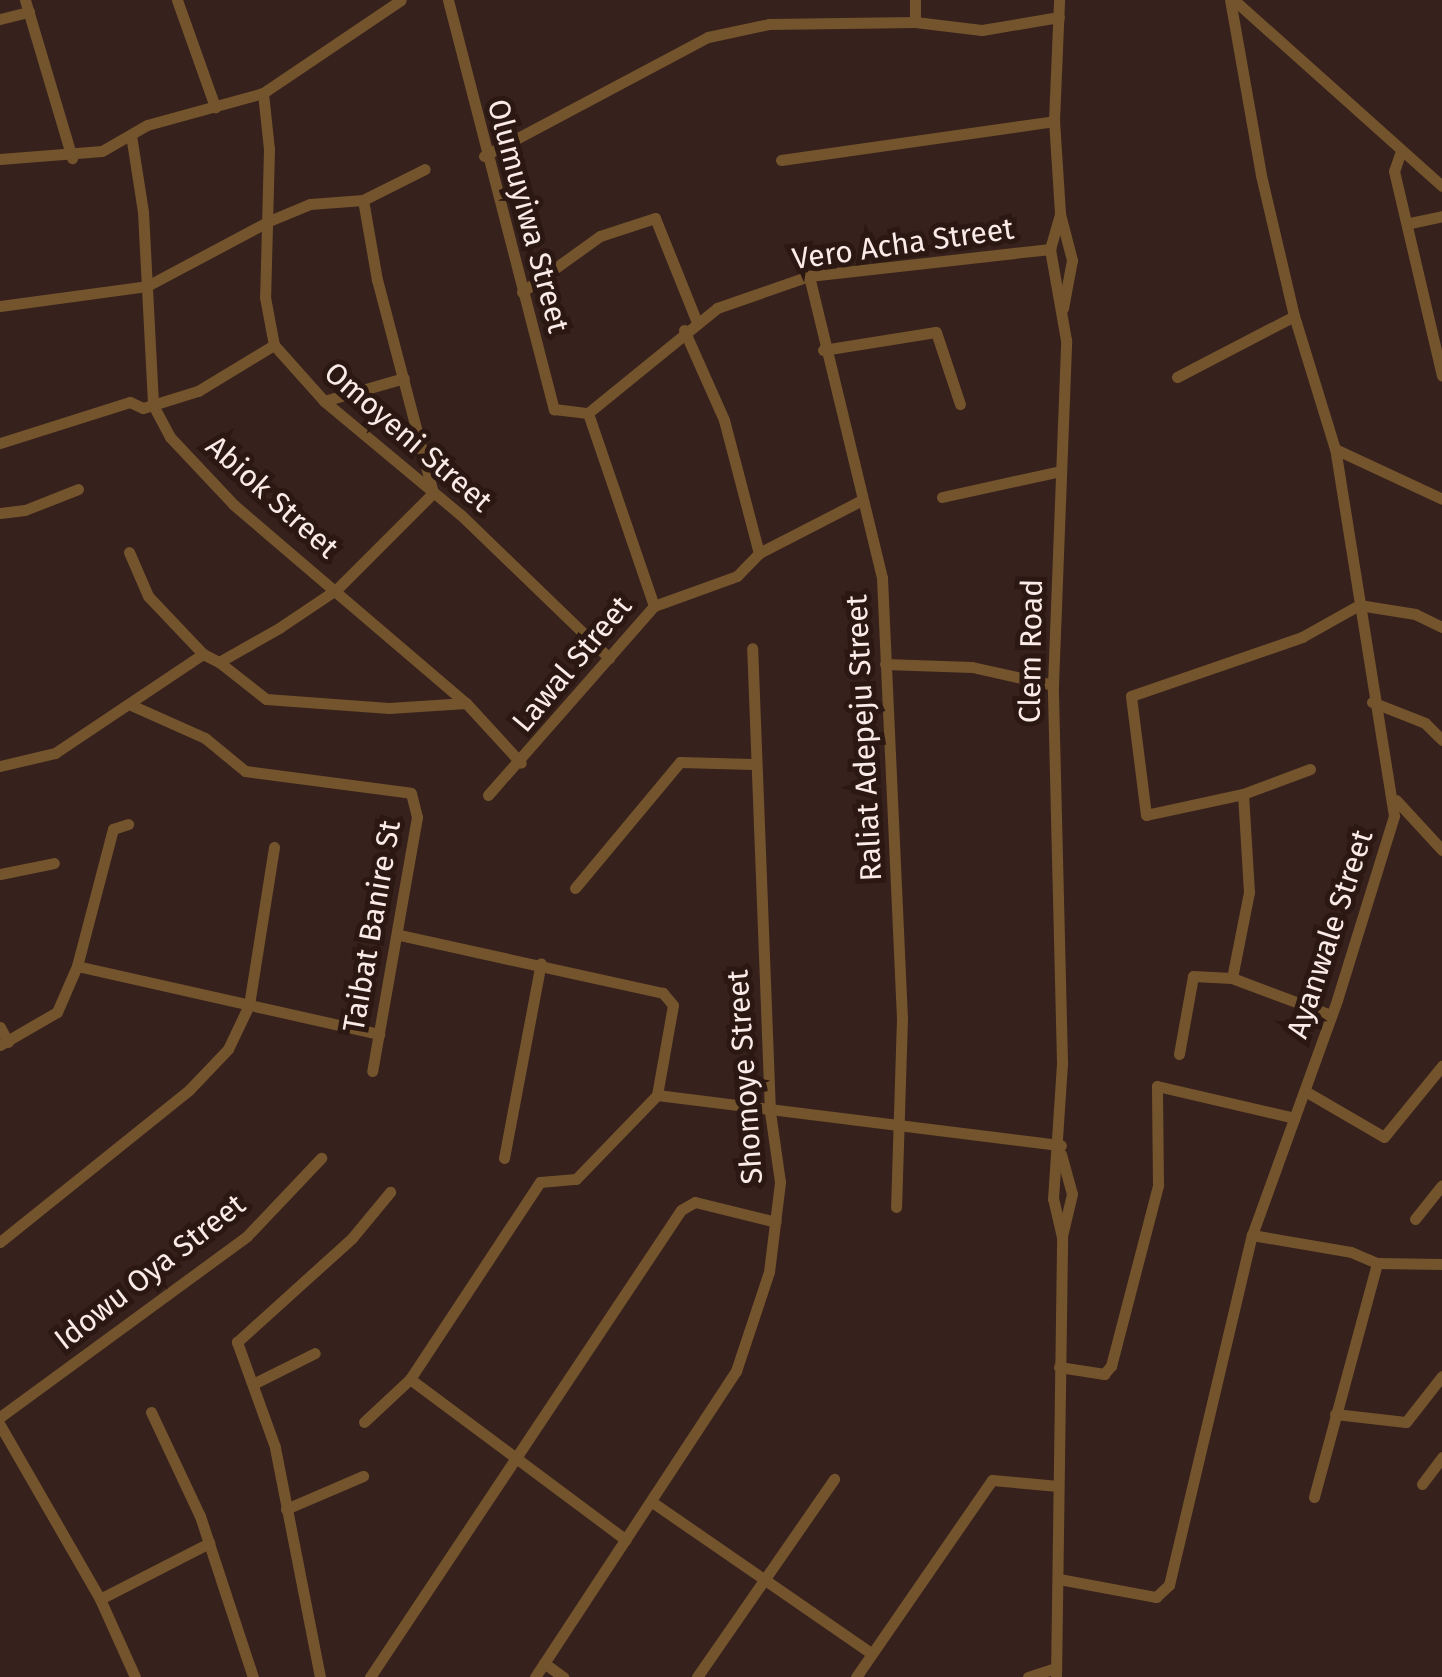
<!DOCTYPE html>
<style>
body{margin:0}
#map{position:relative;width:1442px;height:1677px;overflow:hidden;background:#36211c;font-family:"Fira Sans",sans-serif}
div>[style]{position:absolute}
.minor>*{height:11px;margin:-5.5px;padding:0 5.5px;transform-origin:5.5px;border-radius:5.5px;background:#74542d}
span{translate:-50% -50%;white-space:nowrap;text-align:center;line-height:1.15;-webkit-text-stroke:10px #2b1812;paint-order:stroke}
.street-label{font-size:30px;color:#faebe8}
</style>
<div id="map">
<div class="minor">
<i style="left:25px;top:0;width:165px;rotate:73.4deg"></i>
<i style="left:177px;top:0;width:114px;rotate:70.4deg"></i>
<i style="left:448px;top:0;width:423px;rotate:75.5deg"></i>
<i style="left:554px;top:409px;width:34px;rotate:7deg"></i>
<i style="left:1234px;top:0;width:279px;rotate:41.8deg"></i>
<i style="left:0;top:19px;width:30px;rotate:-14deg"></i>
<i style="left:915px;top:22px;width:22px;rotate:-90deg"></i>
<i style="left:263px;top:93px;width:56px;rotate:83.9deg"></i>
<i style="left:269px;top:149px;width:148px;rotate:91.5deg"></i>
<i style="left:265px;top:297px;width:49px;rotate:79.4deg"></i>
<i style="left:274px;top:345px;width:75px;rotate:48.2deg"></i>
<i style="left:324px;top:401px;width:178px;rotate:39.8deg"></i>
<i style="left:461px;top:515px;width:206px;rotate:44deg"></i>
<i style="left:131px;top:135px;width:78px;rotate:81.1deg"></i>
<i style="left:143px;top:212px;width:193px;rotate:87deg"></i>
<i style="left:153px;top:405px;width:36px;rotate:62deg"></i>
<i style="left:170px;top:437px;width:93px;rotate:46.7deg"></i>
<i style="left:234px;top:505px;width:305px;rotate:40.5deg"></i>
<i style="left:466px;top:703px;width:81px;rotate:47.5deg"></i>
<i style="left:1401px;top:151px;width:21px;rotate:109deg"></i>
<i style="left:1394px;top:171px;width:210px;rotate:76.8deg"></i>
<i style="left:484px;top:156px;width:254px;rotate:-28deg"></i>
<i style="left:708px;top:37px;width:62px;rotate:-12deg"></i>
<i style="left:769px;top:24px;width:146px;rotate:-0.8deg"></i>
<i style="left:915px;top:22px;width:67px;rotate:6.8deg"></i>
<i style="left:982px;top:30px;width:78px;rotate:-9.6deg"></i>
<i style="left:0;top:159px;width:102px;rotate:-4.5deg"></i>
<i style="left:102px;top:151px;width:52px;rotate:-30deg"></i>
<i style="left:147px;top:125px;width:120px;rotate:-15.4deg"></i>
<i style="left:263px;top:93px;width:166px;rotate:-34deg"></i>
<i style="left:781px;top:160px;width:276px;rotate:-8.1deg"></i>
<i style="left:1060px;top:214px;width:48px;rotate:75.4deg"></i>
<i style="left:1072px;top:260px;width:49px;rotate:100.6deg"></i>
<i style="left:1410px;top:223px;width:33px;rotate:-12deg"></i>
<i style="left:809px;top:276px;width:311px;rotate:76.4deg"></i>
<i style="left:882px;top:578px;width:440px;rotate:87.4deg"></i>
<i style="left:902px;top:1018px;width:189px;rotate:91.8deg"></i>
<i style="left:522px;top:292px;width:96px;rotate:-35.7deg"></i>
<i style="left:600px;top:236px;width:58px;rotate:-18.1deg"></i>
<i style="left:655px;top:218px;width:110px;rotate:68.1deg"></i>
<i style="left:0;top:306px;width:148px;rotate:-7.7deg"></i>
<i style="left:147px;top:286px;width:138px;rotate:-28deg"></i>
<i style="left:269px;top:221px;width:44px;rotate:-22.5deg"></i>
<i style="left:310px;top:204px;width:53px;rotate:-4.3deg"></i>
<i style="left:363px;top:200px;width:69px;rotate:-26.6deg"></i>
<i style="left:684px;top:330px;width:98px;rotate:66deg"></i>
<i style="left:724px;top:420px;width:138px;rotate:75.3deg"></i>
<i style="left:823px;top:350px;width:114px;rotate:-9.1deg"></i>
<i style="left:936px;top:332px;width:76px;rotate:71.6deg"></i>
<i style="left:1177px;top:377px;width:132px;rotate:-27.5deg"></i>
<i style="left:324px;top:401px;width:83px;rotate:-16deg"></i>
<i style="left:0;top:443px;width:136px;rotate:-17.5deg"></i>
<i style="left:130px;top:402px;width:14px;rotate:25deg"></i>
<i style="left:143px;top:408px;width:58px;rotate:-17.2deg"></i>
<i style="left:198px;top:391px;width:89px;rotate:-31.2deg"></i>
<i style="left:1335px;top:449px;width:118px;rotate:25deg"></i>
<i style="left:942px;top:497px;width:121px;rotate:-12.4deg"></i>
<i style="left:0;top:513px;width:25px;rotate:-7deg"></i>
<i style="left:25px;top:510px;width:57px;rotate:-21.6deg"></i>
<i style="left:129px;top:552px;width:48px;rotate:66.6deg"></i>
<i style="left:148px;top:596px;width:80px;rotate:46.5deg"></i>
<i style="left:654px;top:606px;width:204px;rotate:-108.9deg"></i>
<i style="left:588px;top:413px;width:166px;rotate:-39.1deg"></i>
<i style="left:717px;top:308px;width:97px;rotate:-19.2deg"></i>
<i style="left:809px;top:276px;width:243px;rotate:-6.4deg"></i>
<i style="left:219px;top:662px;width:60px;rotate:38.2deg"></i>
<i style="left:266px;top:699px;width:123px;rotate:4.2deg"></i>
<i style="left:389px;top:708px;width:77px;rotate:-3.7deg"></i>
<i style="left:885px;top:664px;width:87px;rotate:2deg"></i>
<i style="left:972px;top:667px;width:83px;rotate:12.5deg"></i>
<i style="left:1372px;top:702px;width:57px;rotate:21.6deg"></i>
<i style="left:1425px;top:723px;width:24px;rotate:45deg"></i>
<i style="left:131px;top:705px;width:81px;rotate:24deg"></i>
<i style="left:205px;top:738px;width:52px;rotate:39.5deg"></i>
<i style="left:245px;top:771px;width:167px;rotate:7.5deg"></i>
<i style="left:411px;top:793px;width:25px;rotate:76deg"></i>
<i style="left:417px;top:817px;width:258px;rotate:100deg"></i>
<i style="left:0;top:766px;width:57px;rotate:-13.3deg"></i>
<i style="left:55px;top:753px;width:178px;rotate:-33.8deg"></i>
<i style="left:203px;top:654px;width:18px;rotate:27deg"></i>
<i style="left:219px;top:662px;width:69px;rotate:-29.5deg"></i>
<i style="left:279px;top:628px;width:70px;rotate:-33.9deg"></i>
<i style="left:337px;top:589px;width:136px;rotate:-45deg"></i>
<i style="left:433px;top:493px;width:220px;rotate:-104.7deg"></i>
<i style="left:377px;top:280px;width:81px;rotate:-99.9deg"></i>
<i style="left:1310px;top:769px;width:72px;rotate:159.5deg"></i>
<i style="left:1243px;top:794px;width:99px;rotate:167.8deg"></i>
<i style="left:1146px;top:815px;width:120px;rotate:-97.2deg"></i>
<i style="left:1131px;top:696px;width:181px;rotate:-19deg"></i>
<i style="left:1302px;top:637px;width:65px;rotate:-29.3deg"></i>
<i style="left:1359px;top:605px;width:57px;rotate:9.1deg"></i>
<i style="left:1415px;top:614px;width:30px;rotate:26deg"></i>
<i style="left:488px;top:795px;width:252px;rotate:-48.7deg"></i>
<i style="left:654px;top:606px;width:88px;rotate:-19.9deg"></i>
<i style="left:737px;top:576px;width:32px;rotate:-46deg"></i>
<i style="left:759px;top:553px;width:116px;rotate:-27.2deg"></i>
<i style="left:1396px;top:800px;width:68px;rotate:47.4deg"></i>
<i style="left:0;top:874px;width:55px;rotate:-11.5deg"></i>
<i style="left:575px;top:888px;width:164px;rotate:-50.2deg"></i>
<i style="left:680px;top:762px;width:72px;rotate:1.6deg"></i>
<i style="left:77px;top:966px;width:310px;rotate:12.7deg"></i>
<i style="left:1232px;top:978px;width:88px;rotate:-78.8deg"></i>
<i style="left:1249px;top:892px;width:98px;rotate:-93.5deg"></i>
<i style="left:0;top:1027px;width:17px;rotate:62deg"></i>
<i style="left:0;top:1045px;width:66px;rotate:-30.1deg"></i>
<i style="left:57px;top:1012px;width:50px;rotate:-66.5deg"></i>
<i style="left:77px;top:966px;width:142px;rotate:-75.3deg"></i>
<i style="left:113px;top:829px;width:16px;rotate:-18deg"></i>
<i style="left:1179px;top:1054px;width:79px;rotate:-79.8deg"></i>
<i style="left:1193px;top:976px;width:39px;rotate:3deg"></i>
<i style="left:1232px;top:978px;width:106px;rotate:20.5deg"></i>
<i style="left:1305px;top:1091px;width:91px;rotate:30.2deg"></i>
<i style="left:1384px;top:1137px;width:92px;rotate:-50.8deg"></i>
<i style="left:657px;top:1095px;width:407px;rotate:7.1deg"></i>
<i style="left:1061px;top:1154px;width:41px;rotate:74.6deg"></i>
<i style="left:1072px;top:1194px;width:43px;rotate:103.4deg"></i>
<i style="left:504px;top:1158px;width:198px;rotate:-79.3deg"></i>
<i style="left:1415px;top:1219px;width:43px;rotate:-51.5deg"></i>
<i style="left:1252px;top:1235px;width:100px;rotate:9.7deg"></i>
<i style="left:1351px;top:1252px;width:28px;rotate:23deg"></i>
<i style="left:1377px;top:1263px;width:65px;rotate:0.9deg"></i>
<i style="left:0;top:1242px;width:243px;rotate:-38.8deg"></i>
<i style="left:189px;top:1090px;width:57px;rotate:-46.4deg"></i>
<i style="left:228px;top:1049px;width:49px;rotate:-64.5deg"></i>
<i style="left:249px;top:1005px;width:160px;rotate:-81deg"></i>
<i style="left:1059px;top:1367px;width:46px;rotate:8.8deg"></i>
<i style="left:1104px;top:1374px;width:11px;rotate:-49deg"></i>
<i style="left:1111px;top:1366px;width:187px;rotate:-75.4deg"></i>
<i style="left:1158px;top:1185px;width:99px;rotate:-90.6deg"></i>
<i style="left:1157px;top:1086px;width:141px;rotate:13.1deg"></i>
<i style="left:410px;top:1379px;width:269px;rotate:36.7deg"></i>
<i style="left:253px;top:1384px;width:69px;rotate:-26.6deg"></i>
<i style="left:151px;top:1412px;width:115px;rotate:64.8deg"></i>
<i style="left:200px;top:1516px;width:169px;rotate:71.8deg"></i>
<i style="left:1335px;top:1414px;width:71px;rotate:6.4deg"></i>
<i style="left:1406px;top:1422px;width:58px;rotate:-52deg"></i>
<i style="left:0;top:1417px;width:306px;rotate:-36.2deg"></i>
<i style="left:247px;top:1236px;width:108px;rotate:-46.5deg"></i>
<i style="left:364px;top:1422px;width:63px;rotate:-43.1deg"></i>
<i style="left:410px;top:1379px;width:236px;rotate:-56.6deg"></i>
<i style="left:540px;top:1182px;width:36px;rotate:-5deg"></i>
<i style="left:576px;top:1179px;width:117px;rotate:-46deg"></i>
<i style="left:657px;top:1095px;width:91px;rotate:-79.9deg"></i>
<i style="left:673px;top:1005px;width:16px;rotate:-130deg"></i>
<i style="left:663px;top:993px;width:269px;rotate:-167.6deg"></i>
<i style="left:0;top:1425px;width:201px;rotate:60.1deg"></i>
<i style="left:100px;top:1599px;width:85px;rotate:65.8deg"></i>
<i style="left:1422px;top:1484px;width:34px;rotate:-53deg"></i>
<i style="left:1314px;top:1497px;width:242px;rotate:-74.9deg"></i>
<i style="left:652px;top:1502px;width:267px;rotate:34.6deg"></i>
<i style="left:286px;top:1509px;width:84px;rotate:-23.2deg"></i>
<i style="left:1059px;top:1579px;width:99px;rotate:10.5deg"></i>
<i style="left:1156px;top:1597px;width:18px;rotate:-43deg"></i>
<i style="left:1169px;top:1585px;width:360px;rotate:-76.7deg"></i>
<i style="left:1252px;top:1235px;width:250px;rotate:-70.1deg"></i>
<i style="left:1337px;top:1000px;width:193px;rotate:-72.8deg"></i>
<i style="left:1394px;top:816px;width:372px;rotate:-99.1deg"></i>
<i style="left:1335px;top:449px;width:139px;rotate:-107.1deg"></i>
<i style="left:1294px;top:316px;width:145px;rotate:-103.2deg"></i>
<i style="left:1261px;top:175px;width:178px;rotate:-100deg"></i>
<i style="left:100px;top:1599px;width:123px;rotate:-27.2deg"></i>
<i style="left:544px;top:1663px;width:24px;rotate:36deg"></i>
<i style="left:320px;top:1677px;width:234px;rotate:-101.1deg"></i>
<i style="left:275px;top:1447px;width:112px;rotate:-109.9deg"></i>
<i style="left:237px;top:1342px;width:155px;rotate:-42.1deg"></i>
<i style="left:352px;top:1238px;width:60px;rotate:-50.4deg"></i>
<i style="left:370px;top:1677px;width:561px;rotate:-56.34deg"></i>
<i style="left:681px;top:1210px;width:16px;rotate:-30deg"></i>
<i style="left:695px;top:1202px;width:83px;rotate:13.9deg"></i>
<i style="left:535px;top:1677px;width:366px;rotate:-56.7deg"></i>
<i style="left:736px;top:1371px;width:104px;rotate:-71.6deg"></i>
<i style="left:769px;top:1272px;width:91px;rotate:-83deg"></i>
<i style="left:780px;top:1182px;width:71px;rotate:-98.1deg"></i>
<i style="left:770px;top:1112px;width:464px;rotate:-92.2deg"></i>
<i style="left:697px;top:1677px;width:241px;rotate:-55.3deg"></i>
<i style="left:856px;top:1677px;width:239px;rotate:-55.4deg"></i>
<i style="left:992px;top:1480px;width:66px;rotate:5.2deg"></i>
<i style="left:1028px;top:1677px;width:29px;rotate:-18deg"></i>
<i style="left:1056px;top:1677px;width:440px;rotate:-89.2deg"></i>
<i style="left:1062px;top:1237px;width:39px;rotate:-103deg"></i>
<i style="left:1053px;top:1199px;width:137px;rotate:-86.2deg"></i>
<i style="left:1062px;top:1062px;width:377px;rotate:-91.4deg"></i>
<i style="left:1053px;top:685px;width:345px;rotate:-87.8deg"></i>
<i style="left:1066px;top:340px;width:92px;rotate:-100deg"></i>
<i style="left:1050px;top:249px;width:37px;rotate:-74deg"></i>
<i style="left:1060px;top:213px;width:92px;rotate:-93.7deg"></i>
<i style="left:1054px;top:121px;width:121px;rotate:-87.6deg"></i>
</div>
<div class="street-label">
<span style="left:528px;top:216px;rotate:75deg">Olumuyiwa Street</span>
<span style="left:903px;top:244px;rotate:-8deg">Vero Acha Street</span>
<span style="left:408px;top:437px;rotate:41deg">Omoyeni Street</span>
<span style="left:272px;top:497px;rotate:42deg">Abiok Street</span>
<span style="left:1031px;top:651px;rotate:-89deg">Clem Road</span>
<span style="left:572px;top:664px;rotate:-50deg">Lawal Street</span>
<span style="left:864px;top:738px;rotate:-93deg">Raliat Adepeju Street</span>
<span style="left:372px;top:926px;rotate:-80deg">Taibat Banire St</span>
<span style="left:1330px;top:934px;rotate:-72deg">Ayanwale Street</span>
<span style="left:745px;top:1077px;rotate:-94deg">Shomoye Street</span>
<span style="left:150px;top:1272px;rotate:-38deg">Idowu Oya Street</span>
</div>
</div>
